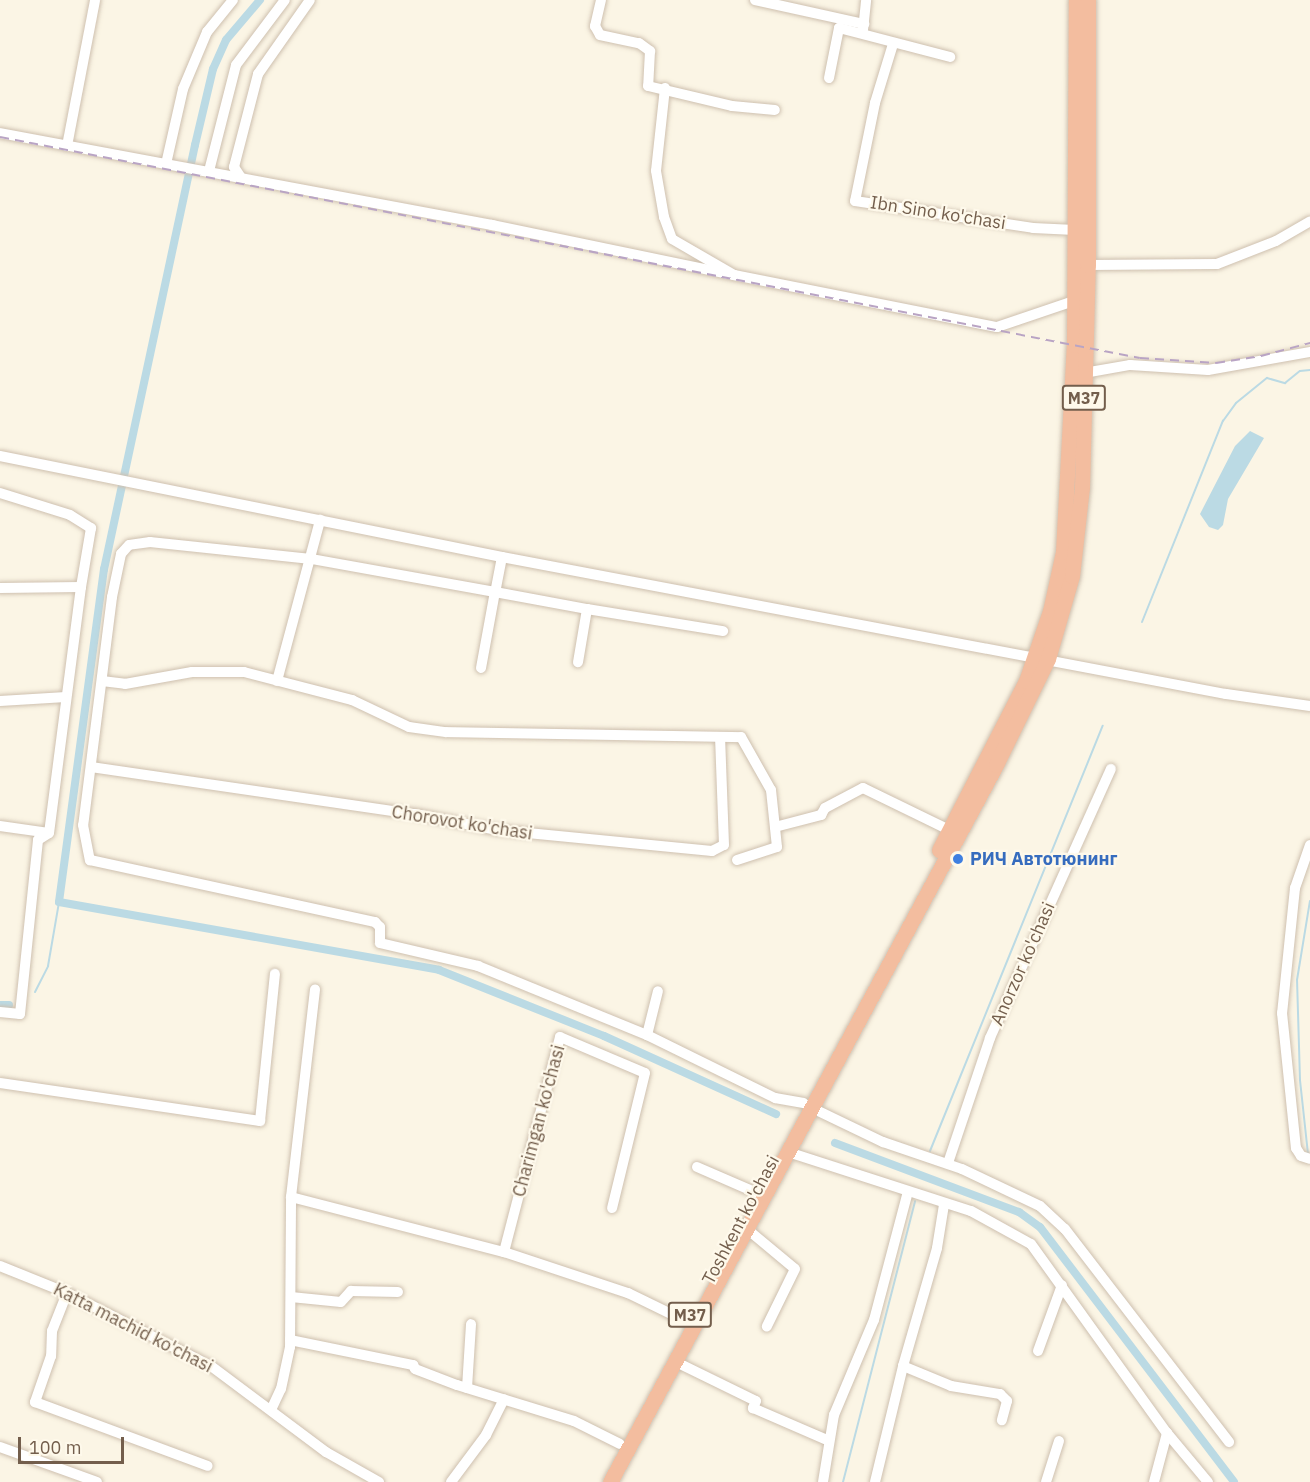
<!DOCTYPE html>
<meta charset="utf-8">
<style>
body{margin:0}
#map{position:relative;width:1310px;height:1482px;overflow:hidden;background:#fbf5e5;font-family:"IBM Plex Sans",sans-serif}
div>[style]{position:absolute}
.water>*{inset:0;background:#bbdae4}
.stream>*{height:2px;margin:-1px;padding:0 1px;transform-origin:1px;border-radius:1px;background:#bbdae4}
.canal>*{height:8px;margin:-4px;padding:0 4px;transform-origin:4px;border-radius:4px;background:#bbdae4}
.roads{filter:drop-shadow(0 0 2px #cec0af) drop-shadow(0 0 2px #cec0af)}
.minor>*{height:10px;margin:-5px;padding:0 5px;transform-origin:5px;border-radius:5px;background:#fff}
.highway>*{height:15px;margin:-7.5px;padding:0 7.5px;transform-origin:7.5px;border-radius:7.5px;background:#f3bd9f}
.rail>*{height:2px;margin-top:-1px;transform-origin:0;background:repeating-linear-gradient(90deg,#b9a4c4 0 9px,transparent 0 15px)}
.dots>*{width:16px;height:16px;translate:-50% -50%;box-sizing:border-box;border:3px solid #fef9eb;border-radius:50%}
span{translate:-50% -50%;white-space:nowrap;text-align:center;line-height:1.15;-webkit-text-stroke:4.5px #fef9eb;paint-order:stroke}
.shield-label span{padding:2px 4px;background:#fef9eb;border:2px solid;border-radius:4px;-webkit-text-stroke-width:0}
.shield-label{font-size:16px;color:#735e4c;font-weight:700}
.street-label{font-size:18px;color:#735e4c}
.shop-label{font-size:18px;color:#366cbe;font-weight:700}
.left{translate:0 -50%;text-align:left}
.scale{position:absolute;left:18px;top:1437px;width:106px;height:27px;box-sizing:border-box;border:3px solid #735e4c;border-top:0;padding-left:8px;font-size:18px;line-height:21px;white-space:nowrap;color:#735e4c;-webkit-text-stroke:4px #fef9eb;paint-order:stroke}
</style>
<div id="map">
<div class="water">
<i style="clip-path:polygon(1250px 431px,1264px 438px,1228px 499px,1223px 525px,1218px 530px,1209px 527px,1200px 514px,1235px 446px)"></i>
</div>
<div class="stream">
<i style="left:1142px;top:622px;width:217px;rotate:-68.1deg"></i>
<i style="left:1223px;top:421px;width:22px;rotate:-54deg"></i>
<i style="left:1236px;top:403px;width:40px;rotate:-39deg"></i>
<i style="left:1267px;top:378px;width:19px;rotate:16deg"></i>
<i style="left:1285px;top:383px;width:19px;rotate:-39deg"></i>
<i style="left:1300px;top:371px;width:10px;rotate:-6deg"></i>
<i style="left:35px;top:992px;width:29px;rotate:-63deg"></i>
<i style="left:48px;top:966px;width:65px;rotate:-80.2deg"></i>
<i style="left:930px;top:1151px;width:459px;rotate:-67.9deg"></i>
<i style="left:1308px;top:1154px;width:74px;rotate:-96.2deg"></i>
<i style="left:1300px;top:1080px;width:100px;rotate:-91.7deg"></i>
<i style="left:1297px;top:980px;width:80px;rotate:-80.7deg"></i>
<i style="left:843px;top:1482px;width:290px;rotate:-75.6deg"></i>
</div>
<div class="canal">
<i style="left:260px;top:0;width:52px;rotate:130.4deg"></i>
<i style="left:226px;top:40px;width:32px;rotate:114deg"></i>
<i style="left:213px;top:69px;width:78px;rotate:103.3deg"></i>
<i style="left:195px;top:145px;width:434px;rotate:102.1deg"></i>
<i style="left:104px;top:569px;width:336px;rotate:97.7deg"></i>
<i style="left:59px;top:902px;width:386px;rotate:10.1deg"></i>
<i style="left:439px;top:970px;width:178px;rotate:21.8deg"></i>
<i style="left:604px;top:1036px;width:189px;rotate:24.4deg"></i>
<i style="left:0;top:1005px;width:9px"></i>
<i style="left:835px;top:1143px;width:197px;rotate:20.6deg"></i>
<i style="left:1019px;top:1212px;width:26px;rotate:36deg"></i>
<i style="left:1040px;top:1227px;width:320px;rotate:52.7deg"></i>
</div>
<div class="roads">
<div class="minor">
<i style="left:601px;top:0;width:27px;rotate:103deg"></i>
<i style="left:595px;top:26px;width:10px;rotate:61deg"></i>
<i style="left:600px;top:35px;width:40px;rotate:12deg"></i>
<i style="left:639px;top:43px;width:14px;rotate:36deg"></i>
<i style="left:650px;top:51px;width:35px;rotate:93deg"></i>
<i style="left:648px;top:86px;width:86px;rotate:13.4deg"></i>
<i style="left:732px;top:106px;width:43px;rotate:5.3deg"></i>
<i style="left:755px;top:0;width:112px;rotate:12.4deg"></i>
<i style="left:863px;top:30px;width:30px;rotate:-84deg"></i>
<i style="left:893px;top:44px;width:62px;rotate:107deg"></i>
<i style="left:875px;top:103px;width:100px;rotate:101.5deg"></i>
<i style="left:855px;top:201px;width:180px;rotate:8.6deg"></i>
<i style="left:1033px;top:228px;width:42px;rotate:2.7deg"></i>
<i style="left:829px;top:78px;width:51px;rotate:-78.7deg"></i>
<i style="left:839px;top:28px;width:115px;rotate:14.6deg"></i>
<i style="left:665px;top:88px;width:83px;rotate:96.2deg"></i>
<i style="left:656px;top:171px;width:47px;rotate:80.1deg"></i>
<i style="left:664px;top:217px;width:23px;rotate:70deg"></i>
<i style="left:672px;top:239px;width:72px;rotate:30.1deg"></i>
<i style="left:734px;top:275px;width:268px;rotate:11.2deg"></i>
<i style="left:997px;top:327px;width:81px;rotate:-18.7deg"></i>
<i style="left:0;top:133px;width:501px;rotate:10.59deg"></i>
<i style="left:492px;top:225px;width:247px;rotate:11.7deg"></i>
<i style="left:67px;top:146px;width:149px;rotate:-79.1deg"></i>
<i style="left:166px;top:164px;width:77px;rotate:-77.2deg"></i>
<i style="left:183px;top:89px;width:62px;rotate:-67.2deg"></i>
<i style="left:207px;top:32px;width:41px;rotate:-50.9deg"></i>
<i style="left:209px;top:171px;width:109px;rotate:-75.7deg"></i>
<i style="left:236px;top:65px;width:81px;rotate:-53deg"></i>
<i style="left:240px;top:176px;width:11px;rotate:-124deg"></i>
<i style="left:234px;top:167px;width:96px;rotate:-75.5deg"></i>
<i style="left:258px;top:74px;width:90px;rotate:-54.9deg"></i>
<i style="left:1088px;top:265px;width:129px;rotate:-0.4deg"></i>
<i style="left:1217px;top:264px;width:63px;rotate:-21.3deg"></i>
<i style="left:1276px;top:241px;width:39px;rotate:-30deg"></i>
<i style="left:1084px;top:373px;width:47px;rotate:-9.9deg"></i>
<i style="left:1130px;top:365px;width:78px;rotate:3.7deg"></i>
<i style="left:1208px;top:370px;width:104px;rotate:-10deg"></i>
<i style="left:0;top:456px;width:512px;rotate:11.38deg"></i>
<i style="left:502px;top:557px;width:737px;rotate:10.72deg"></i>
<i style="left:1226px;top:694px;width:85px;rotate:8.1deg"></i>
<i style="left:0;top:493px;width:73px;rotate:17.4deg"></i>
<i style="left:70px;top:515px;width:25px;rotate:32deg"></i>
<i style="left:91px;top:528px;width:60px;rotate:99.6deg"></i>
<i style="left:502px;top:557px;width:36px;rotate:101deg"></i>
<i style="left:495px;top:592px;width:94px;rotate:10.5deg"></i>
<i style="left:587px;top:609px;width:54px;rotate:99.6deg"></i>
<i style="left:0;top:588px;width:81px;rotate:-0.7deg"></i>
<i style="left:81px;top:587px;width:248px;rotate:97.4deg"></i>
<i style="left:49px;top:833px;width:13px;rotate:148deg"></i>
<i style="left:38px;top:840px;width:175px;rotate:95.9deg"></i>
<i style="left:20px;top:1014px;width:20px;rotate:-174deg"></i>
<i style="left:587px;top:609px;width:138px;rotate:9.2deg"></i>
<i style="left:481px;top:668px;width:77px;rotate:-79.6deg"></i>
<i style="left:495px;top:592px;width:187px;rotate:-169.8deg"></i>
<i style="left:311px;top:559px;width:162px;rotate:-174deg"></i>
<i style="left:150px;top:542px;width:21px;rotate:172deg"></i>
<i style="left:129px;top:545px;width:12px;rotate:132deg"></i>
<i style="left:121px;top:554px;width:44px;rotate:101.8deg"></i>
<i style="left:112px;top:597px;width:230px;rotate:97.2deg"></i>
<i style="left:83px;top:825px;width:36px;rotate:79deg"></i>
<i style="left:90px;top:860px;width:292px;rotate:12.3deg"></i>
<i style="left:375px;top:922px;width:7px;rotate:45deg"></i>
<i style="left:380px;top:927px;width:16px;rotate:90deg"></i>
<i style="left:380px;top:943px;width:101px;rotate:13.2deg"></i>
<i style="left:478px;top:966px;width:183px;rotate:22.2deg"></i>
<i style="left:647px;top:1035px;width:143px;rotate:26.2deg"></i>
<i style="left:775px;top:1098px;width:29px;rotate:10deg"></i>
<i style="left:102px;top:681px;width:23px;rotate:7deg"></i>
<i style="left:125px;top:684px;width:68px;rotate:-10.2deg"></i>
<i style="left:192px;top:672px;width:52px"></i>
<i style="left:244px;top:672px;width:112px;rotate:14.5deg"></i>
<i style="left:352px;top:700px;width:63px;rotate:25.3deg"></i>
<i style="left:409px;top:727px;width:37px;rotate:8deg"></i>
<i style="left:446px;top:732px;width:295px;rotate:1deg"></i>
<i style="left:741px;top:737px;width:61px;rotate:60.5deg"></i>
<i style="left:771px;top:790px;width:37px;rotate:84deg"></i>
<i style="left:775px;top:827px;width:48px;rotate:-14.6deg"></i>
<i style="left:821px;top:815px;width:8px;rotate:-60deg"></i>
<i style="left:825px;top:808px;width:43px;rotate:-27.8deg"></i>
<i style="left:863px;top:788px;width:96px;rotate:26deg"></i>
<i style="left:277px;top:681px;width:167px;rotate:-75deg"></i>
<i style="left:0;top:701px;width:66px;rotate:-3.5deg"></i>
<i style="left:91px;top:767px;width:327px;rotate:8.3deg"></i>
<i style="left:415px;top:814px;width:84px;rotate:11deg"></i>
<i style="left:497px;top:830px;width:216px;rotate:5.6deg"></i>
<i style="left:712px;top:851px;width:13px;rotate:-27deg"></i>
<i style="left:724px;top:845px;width:108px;rotate:-92.1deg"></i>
<i style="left:0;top:826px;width:49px;rotate:8.1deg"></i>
<i style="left:1310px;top:845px;width:46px;rotate:109.2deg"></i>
<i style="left:1295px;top:888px;width:126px;rotate:95.9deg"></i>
<i style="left:1282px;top:1013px;width:136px;rotate:84.1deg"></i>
<i style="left:1296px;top:1148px;width:9px;rotate:58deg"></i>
<i style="left:1301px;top:1156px;width:9px;rotate:18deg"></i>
<i style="left:737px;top:860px;width:42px;rotate:-18deg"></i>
<i style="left:777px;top:847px;width:20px;rotate:-96deg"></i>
<i style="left:647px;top:1035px;width:45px;rotate:-76deg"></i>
<i style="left:0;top:1083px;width:263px;rotate:8.3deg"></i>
<i style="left:260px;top:1121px;width:148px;rotate:-84.2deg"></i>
<i style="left:812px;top:1108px;width:79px;rotate:25.6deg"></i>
<i style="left:883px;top:1142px;width:83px;rotate:18.9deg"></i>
<i style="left:962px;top:1169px;width:86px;rotate:25.4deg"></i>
<i style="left:1040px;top:1206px;width:34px;rotate:43deg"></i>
<i style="left:1065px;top:1229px;width:269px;rotate:52.4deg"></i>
<i style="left:788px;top:1152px;width:192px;rotate:17.9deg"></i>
<i style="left:971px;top:1211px;width:68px;rotate:28.8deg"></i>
<i style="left:1031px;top:1244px;width:233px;rotate:54.3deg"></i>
<i style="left:1167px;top:1433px;width:64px;rotate:50.1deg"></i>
<i style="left:948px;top:1163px;width:132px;rotate:-71.4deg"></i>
<i style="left:990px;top:1038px;width:295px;rotate:-65.8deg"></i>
<i style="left:697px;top:1167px;width:65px;rotate:23.4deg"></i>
<i style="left:291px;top:1197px;width:220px;rotate:14.5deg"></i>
<i style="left:504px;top:1252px;width:131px;rotate:18.3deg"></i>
<i style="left:628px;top:1293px;width:73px;rotate:25.9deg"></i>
<i style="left:747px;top:1229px;width:62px;rotate:39.8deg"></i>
<i style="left:795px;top:1269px;width:64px;rotate:116.2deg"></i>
<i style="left:504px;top:1252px;width:222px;rotate:-75.4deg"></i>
<i style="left:560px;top:1037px;width:92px;rotate:23deg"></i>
<i style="left:645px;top:1073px;width:139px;rotate:103.7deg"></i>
<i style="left:0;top:1266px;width:72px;rotate:21.9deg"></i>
<i style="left:67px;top:1293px;width:161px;rotate:26.9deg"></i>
<i style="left:211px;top:1366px;width:144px;rotate:36.8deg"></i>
<i style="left:326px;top:1452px;width:61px;rotate:29.5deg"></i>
<i style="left:67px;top:1293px;width:41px;rotate:111.5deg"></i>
<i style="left:52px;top:1331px;width:25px;rotate:92deg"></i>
<i style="left:51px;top:1356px;width:49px;rotate:109.2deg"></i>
<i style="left:35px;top:1402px;width:184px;rotate:20.3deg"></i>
<i style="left:291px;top:1297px;width:50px;rotate:5.7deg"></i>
<i style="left:341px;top:1302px;width:15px;rotate:-48deg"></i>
<i style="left:351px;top:1291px;width:47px;rotate:1.2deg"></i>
<i style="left:290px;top:1340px;width:126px;rotate:11.5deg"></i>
<i style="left:413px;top:1365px;width:4px;rotate:63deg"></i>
<i style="left:415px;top:1369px;width:45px;rotate:20.9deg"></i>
<i style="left:457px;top:1385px;width:122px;rotate:17.1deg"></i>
<i style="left:574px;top:1421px;width:51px;rotate:26.6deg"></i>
<i style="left:1038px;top:1351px;width:70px;rotate:-70deg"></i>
<i style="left:674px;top:1361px;width:91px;rotate:26deg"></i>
<i style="left:756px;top:1401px;width:8px;rotate:113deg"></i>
<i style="left:753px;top:1408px;width:81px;rotate:23.4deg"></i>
<i style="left:903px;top:1366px;width:52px;rotate:22.6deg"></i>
<i style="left:951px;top:1386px;width:50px;rotate:9.3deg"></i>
<i style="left:1000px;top:1394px;width:10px;rotate:45deg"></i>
<i style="left:1007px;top:1401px;width:20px;rotate:105deg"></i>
<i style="left:467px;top:1388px;width:64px;rotate:-86.4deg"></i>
<i style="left:271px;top:1410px;width:23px;rotate:-65deg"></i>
<i style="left:281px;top:1389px;width:43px;rotate:-77.9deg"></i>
<i style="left:290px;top:1347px;width:150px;rotate:-89.6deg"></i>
<i style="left:291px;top:1197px;width:209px;rotate:-83.4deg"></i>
<i style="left:0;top:1447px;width:103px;rotate:19.8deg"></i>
<i style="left:451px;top:1482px;width:59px;rotate:-53.3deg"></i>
<i style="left:486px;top:1435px;width:40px;rotate:-63.4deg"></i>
<i style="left:823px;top:1482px;width:68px;rotate:-80.7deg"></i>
<i style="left:834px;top:1415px;width:103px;rotate:-67.2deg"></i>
<i style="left:874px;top:1320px;width:133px;rotate:-75.2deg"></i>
<i style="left:875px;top:1482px;width:119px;rotate:-76.4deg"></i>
<i style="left:903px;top:1366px;width:123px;rotate:-73.9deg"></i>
<i style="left:937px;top:1248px;width:44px;rotate:-80.8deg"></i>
<i style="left:1046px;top:1482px;width:43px;rotate:-72.4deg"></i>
<i style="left:1154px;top:1482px;width:51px;rotate:-75.1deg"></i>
</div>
<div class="highway">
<i style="left:939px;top:850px;width:190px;rotate:-62.8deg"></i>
<i style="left:1026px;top:681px;width:74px;rotate:-71.1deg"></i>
<i style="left:1050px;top:611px;width:60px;rotate:-77.6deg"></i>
<i style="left:1063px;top:552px;width:207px;rotate:-87deg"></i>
<i style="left:1074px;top:345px;width:345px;rotate:-89.7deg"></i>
<i style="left:610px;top:1482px;width:814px;rotate:-61.7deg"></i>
<i style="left:996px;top:765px;width:118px;rotate:-63.9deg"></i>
<i style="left:1048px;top:659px;width:86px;rotate:-73.9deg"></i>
<i style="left:1072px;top:576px;width:90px;rotate:-83.6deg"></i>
<i style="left:1082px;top:487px;width:222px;rotate:-88.5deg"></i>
<i style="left:1088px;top:265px;width:265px;rotate:-90deg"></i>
</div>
</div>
<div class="rail">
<i style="left:0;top:137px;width:1161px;rotate:10.97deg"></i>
<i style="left:1140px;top:358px;width:76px;rotate:3.8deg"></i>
<i style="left:1216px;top:363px;width:46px;rotate:-8.8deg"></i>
<i style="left:1261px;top:356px;width:51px;rotate:-14.9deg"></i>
</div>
<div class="dots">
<i style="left:958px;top:859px;background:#3f7fe0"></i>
</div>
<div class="shield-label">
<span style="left:1084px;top:398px">M37</span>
<span style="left:690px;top:1315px">M37</span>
</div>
<div class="street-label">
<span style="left:938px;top:213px;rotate:9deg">Ibn Sino ko'chasi</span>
<span style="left:462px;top:823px;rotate:9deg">Chorovot ko'chasi</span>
<span style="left:1023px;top:964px;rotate:-66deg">Anorzor ko'chasi</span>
<span style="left:539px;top:1121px;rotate:-75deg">Charimgan ko'chasi</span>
<span style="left:741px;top:1220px;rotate:-62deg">Toshkent ko'chasi</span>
<span style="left:133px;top:1328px;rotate:27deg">Katta machid ko'chasi</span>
</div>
<div class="shop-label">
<span class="left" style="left:970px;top:859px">РИЧ Автотюнинг</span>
</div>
<div class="scale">100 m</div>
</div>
